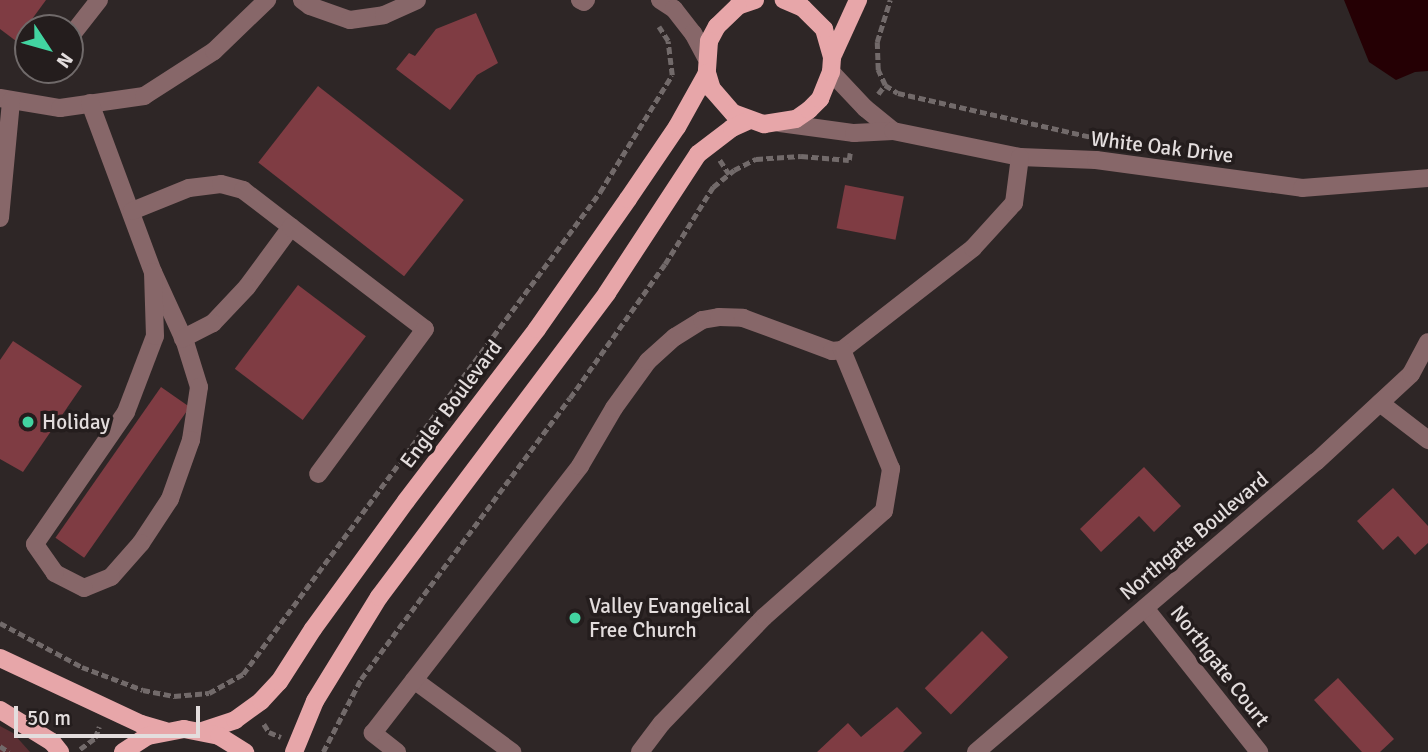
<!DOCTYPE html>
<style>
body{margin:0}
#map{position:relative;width:1428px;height:752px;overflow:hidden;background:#2e2626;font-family:Signika,sans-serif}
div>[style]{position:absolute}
.green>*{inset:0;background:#5c2f33}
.water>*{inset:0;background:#250004}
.building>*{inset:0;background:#7f3c43;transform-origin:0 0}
.path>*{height:4.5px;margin-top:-2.25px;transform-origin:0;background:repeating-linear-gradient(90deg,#726a6a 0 7px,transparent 0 10.5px)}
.minor>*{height:18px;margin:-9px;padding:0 9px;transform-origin:9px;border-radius:9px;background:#876769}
.major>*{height:18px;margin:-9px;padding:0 9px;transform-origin:9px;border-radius:9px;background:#e7a6a9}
.dots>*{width:19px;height:19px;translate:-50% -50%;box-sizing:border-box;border:4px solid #241d1d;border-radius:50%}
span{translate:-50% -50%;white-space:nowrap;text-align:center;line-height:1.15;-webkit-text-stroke:7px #241d1d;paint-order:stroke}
.street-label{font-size:21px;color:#e3dddd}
.poi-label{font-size:21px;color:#e3dddd}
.left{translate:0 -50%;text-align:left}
.north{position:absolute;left:14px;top:14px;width:70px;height:70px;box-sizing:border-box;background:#241d1d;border:2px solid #706a6a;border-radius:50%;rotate:126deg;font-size:19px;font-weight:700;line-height:28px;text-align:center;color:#e3dddd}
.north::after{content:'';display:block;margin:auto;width:24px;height:32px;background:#42d4a1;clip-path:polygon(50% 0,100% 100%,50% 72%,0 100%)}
.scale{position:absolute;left:14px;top:706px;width:186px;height:32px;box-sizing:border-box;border:4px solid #e3dddd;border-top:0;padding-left:9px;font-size:21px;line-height:24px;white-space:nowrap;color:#e3dddd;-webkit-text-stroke:5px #241d1d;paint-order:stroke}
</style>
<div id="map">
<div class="green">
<i style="clip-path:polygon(0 726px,13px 733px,30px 752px,0 752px)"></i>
</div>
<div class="water">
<i style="clip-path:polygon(1344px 0,1428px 0,1428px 71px,1415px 72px,1396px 80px,1369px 62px)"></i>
</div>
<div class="building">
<i style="clip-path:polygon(0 0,46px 0,16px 41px,0 29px)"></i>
<i style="clip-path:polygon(476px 13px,498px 63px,477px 75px,450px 110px,396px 69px,409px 53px,415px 56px,436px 29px)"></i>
<i style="left:318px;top:86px;width:185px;height:97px;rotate:38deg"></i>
<i style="left:845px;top:185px;width:60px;height:44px;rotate:11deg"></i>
<i style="left:298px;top:285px;width:85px;height:105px;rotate:37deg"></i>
<i style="clip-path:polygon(13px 341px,82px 386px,23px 472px,0 459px,0 360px)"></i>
<i style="left:161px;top:387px;width:35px;height:184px;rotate:35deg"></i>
<i style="clip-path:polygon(1144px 467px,1181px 506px,1154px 532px,1139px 516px,1101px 552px,1080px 529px)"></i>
<i style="clip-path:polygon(1393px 488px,1428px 526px,1428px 543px,1415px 555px,1398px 536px,1383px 550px,1357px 521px)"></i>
<i style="left:982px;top:631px;width:37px;height:81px;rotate:45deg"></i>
<i style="clip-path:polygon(1338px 678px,1394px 739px,1380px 752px,1362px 752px,1314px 700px)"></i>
<i style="clip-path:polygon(897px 707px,922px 733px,903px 752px,817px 752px,848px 723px,861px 737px)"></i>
</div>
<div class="path">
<i style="left:885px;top:85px;width:15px;rotate:32deg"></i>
<i style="left:898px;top:93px;width:199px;rotate:12.8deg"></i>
<i style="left:878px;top:94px;width:11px;rotate:-52deg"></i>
<i style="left:885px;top:85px;width:17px;rotate:-115deg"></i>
<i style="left:878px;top:70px;width:28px;rotate:-92deg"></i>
<i style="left:877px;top:42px;width:44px;rotate:-72.8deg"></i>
<i style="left:720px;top:160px;width:17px;rotate:57deg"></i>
<i style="left:0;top:623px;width:93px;rotate:28.2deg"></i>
<i style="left:82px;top:667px;width:65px;rotate:20.7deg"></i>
<i style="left:143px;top:690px;width:32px;rotate:11deg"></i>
<i style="left:174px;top:696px;width:35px;rotate:-5deg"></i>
<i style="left:209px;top:693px;width:39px;rotate:-29deg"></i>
<i style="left:243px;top:674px;width:600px;rotate:-53.47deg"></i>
<i style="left:600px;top:192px;width:137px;rotate:-58.4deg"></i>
<i style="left:672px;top:75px;width:34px;rotate:-97deg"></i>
<i style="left:668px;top:41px;width:17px;rotate:-123deg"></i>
<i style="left:264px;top:724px;width:9px;rotate:58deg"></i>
<i style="left:269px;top:732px;width:13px;rotate:23deg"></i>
<i style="left:0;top:746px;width:11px;rotate:34deg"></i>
<i style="left:80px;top:749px;width:19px;rotate:-36deg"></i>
<i style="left:95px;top:738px;width:12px;rotate:-70deg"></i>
<i style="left:323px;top:752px;width:82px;rotate:-62.5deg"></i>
<i style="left:361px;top:679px;width:350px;rotate:-53.4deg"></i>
<i style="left:570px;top:398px;width:164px;rotate:-54.7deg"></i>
<i style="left:665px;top:264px;width:91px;rotate:-58.1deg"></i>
<i style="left:713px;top:187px;width:27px;rotate:-39deg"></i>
<i style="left:734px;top:170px;width:25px;rotate:-27deg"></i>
<i style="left:756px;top:159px;width:45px;rotate:-3.8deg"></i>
<i style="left:801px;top:156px;width:48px;rotate:4.8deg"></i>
<i style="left:849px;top:160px;width:7px;rotate:-82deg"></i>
</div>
<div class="minor">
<i style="left:302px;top:0;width:10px;rotate:37deg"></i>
<i style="left:310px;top:6px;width:42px;rotate:19.3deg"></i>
<i style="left:350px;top:20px;width:34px;rotate:-8deg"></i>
<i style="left:384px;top:15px;width:36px;rotate:-24deg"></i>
<i style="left:580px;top:0;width:4px;rotate:27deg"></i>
<i style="left:584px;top:2px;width:3px;rotate:-45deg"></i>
<i style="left:660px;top:0;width:17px;rotate:33deg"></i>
<i style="left:674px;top:9px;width:31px;rotate:52deg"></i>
<i style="left:693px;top:33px;width:27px;rotate:62deg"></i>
<i style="left:70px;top:37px;width:47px;rotate:-51.9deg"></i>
<i style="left:831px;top:72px;width:50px;rotate:46.6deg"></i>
<i style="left:865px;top:108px;width:36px;rotate:39deg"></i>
<i style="left:0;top:98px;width:61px;rotate:9.5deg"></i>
<i style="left:60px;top:108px;width:85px;rotate:-8.1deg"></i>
<i style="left:144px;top:96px;width:83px;rotate:-32.7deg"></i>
<i style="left:214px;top:51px;width:74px;rotate:-43.9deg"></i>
<i style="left:90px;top:103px;width:180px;rotate:69.6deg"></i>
<i style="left:153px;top:272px;width:77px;rotate:65.4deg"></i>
<i style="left:185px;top:342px;width:47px;rotate:72.7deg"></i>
<i style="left:199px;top:387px;width:54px;rotate:98.6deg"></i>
<i style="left:191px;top:440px;width:63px;rotate:109.6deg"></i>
<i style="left:170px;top:499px;width:53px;rotate:123.4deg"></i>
<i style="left:141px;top:543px;width:45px;rotate:131.4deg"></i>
<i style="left:111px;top:577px;width:29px;rotate:158deg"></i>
<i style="left:84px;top:588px;width:33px;rotate:-153deg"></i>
<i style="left:55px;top:573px;width:35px;rotate:-125deg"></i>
<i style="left:35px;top:544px;width:160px;rotate:-55.4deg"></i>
<i style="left:126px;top:412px;width:81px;rotate:-69.1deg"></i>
<i style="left:155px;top:336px;width:64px;rotate:-91.8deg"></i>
<i style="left:780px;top:123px;width:75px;rotate:7.7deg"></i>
<i style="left:854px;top:133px;width:39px;rotate:-3deg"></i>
<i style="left:893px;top:131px;width:130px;rotate:11.6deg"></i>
<i style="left:1020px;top:157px;width:76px;rotate:2.3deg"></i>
<i style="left:1096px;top:160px;width:208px;rotate:7.7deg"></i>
<i style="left:1302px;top:188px;width:126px;rotate:-4.5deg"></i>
<i style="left:132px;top:211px;width:61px;rotate:-22deg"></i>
<i style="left:189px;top:188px;width:32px;rotate:-7deg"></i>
<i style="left:221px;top:184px;width:23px;rotate:15deg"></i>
<i style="left:243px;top:190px;width:61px;rotate:37.6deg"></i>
<i style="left:291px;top:227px;width:74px;rotate:126.3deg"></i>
<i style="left:247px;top:287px;width:50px;rotate:133.4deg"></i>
<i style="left:213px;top:323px;width:34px;rotate:153deg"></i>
<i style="left:0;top:218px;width:118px;rotate:-84.6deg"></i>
<i style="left:291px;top:227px;width:168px;rotate:37.3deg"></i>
<i style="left:425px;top:329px;width:180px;rotate:126.4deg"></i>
<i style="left:1380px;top:403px;width:61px;rotate:37.6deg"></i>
<i style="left:1145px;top:608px;width:184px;rotate:51.6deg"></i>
<i style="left:414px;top:680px;width:122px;rotate:36.3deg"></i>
<i style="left:397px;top:752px;width:31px;rotate:-142deg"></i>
<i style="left:373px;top:733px;width:338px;rotate:-52.2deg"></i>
<i style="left:580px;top:466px;width:67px;rotate:-59.6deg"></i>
<i style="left:614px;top:408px;width:58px;rotate:-54.1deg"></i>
<i style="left:648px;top:361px;width:36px;rotate:-42deg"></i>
<i style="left:675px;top:337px;width:32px;rotate:-32deg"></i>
<i style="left:702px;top:320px;width:17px;rotate:-10deg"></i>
<i style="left:719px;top:317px;width:24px;rotate:2deg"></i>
<i style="left:743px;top:318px;width:95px;rotate:20.3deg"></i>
<i style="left:832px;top:351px;width:10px;rotate:-6deg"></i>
<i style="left:842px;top:350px;width:166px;rotate:-37.9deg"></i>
<i style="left:973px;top:248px;width:61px;rotate:-47.7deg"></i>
<i style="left:1014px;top:203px;width:46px;rotate:-82.6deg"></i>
<i style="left:640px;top:752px;width:36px;rotate:-53deg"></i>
<i style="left:662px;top:723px;width:147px;rotate:-46.1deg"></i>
<i style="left:764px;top:617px;width:160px;rotate:-41.5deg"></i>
<i style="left:884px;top:511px;width:43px;rotate:-80.5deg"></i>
<i style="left:891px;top:469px;width:129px;rotate:-112.4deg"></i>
<i style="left:976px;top:752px;width:447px;rotate:-40.5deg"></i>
<i style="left:1316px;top:462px;width:129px;rotate:-42.8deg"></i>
<i style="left:1411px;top:374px;width:36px;rotate:-62deg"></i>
</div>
<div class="major">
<i style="left:755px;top:0;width:18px;rotate:161deg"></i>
<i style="left:738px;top:6px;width:29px;rotate:136deg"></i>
<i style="left:717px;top:26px;width:17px;rotate:118deg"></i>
<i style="left:709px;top:41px;width:32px;rotate:94deg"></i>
<i style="left:707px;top:73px;width:17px;rotate:73deg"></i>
<i style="left:712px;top:89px;width:32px;rotate:49deg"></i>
<i style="left:733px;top:113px;width:33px;rotate:20deg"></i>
<i style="left:764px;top:124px;width:32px;rotate:-9deg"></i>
<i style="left:796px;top:119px;width:16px;rotate:-35deg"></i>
<i style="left:809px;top:110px;width:16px;rotate:-45deg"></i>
<i style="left:820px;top:99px;width:29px;rotate:-68deg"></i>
<i style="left:831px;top:72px;width:15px;rotate:-86deg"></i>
<i style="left:832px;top:57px;width:29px;rotate:-106deg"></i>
<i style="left:824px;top:29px;width:30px;rotate:-135deg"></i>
<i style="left:803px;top:8px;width:21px;rotate:-157deg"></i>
<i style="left:832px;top:57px;width:63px;rotate:-65.5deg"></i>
<i style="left:0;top:658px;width:156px;rotate:25.1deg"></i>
<i style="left:141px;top:724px;width:25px;rotate:16deg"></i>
<i style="left:0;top:710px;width:61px;rotate:31.6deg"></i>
<i style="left:52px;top:742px;width:13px;rotate:51deg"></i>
<i style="left:202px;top:731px;width:35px;rotate:-18deg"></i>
<i style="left:235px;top:720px;width:32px;rotate:-36deg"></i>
<i style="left:261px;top:701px;width:26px;rotate:-47deg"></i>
<i style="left:279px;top:682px;width:63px;rotate:-57.3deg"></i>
<i style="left:313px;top:629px;width:158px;rotate:-54deg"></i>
<i style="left:406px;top:501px;width:216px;rotate:-52.7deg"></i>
<i style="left:537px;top:329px;width:159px;rotate:-55deg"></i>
<i style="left:628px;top:199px;width:87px;rotate:-55.8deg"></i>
<i style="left:677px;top:127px;width:62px;rotate:-60.9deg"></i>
<i style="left:123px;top:752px;width:30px;rotate:-33deg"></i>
<i style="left:148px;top:736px;width:37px;rotate:-11deg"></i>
<i style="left:184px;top:729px;width:36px;rotate:11deg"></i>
<i style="left:219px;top:736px;width:31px;rotate:32deg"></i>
<i style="left:294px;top:752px;width:55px;rotate:-67.6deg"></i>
<i style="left:315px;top:701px;width:122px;rotate:-58.4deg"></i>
<i style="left:379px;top:597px;width:380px;rotate:-53.1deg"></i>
<i style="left:607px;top:293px;width:166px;rotate:-56.8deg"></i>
<i style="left:698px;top:154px;width:43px;rotate:-37.4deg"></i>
<i style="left:732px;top:128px;width:17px;rotate:-24deg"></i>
</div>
<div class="dots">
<i style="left:28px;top:422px;background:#42d4a1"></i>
<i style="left:575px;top:618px;background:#42d4a1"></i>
</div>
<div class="street-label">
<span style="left:1162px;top:147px;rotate:7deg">White Oak Drive</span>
<span style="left:451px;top:404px;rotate:-53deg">Engler Boulevard</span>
<span style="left:1194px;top:536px;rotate:-40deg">Northgate Boulevard</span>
<span style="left:1220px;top:666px;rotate:52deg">Northgate Court</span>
</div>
<div class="poi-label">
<span class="left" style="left:42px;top:422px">Holiday</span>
<span class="left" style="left:589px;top:618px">Valley Evangelical<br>Free Church</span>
</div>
<div class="north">N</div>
<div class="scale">50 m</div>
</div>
